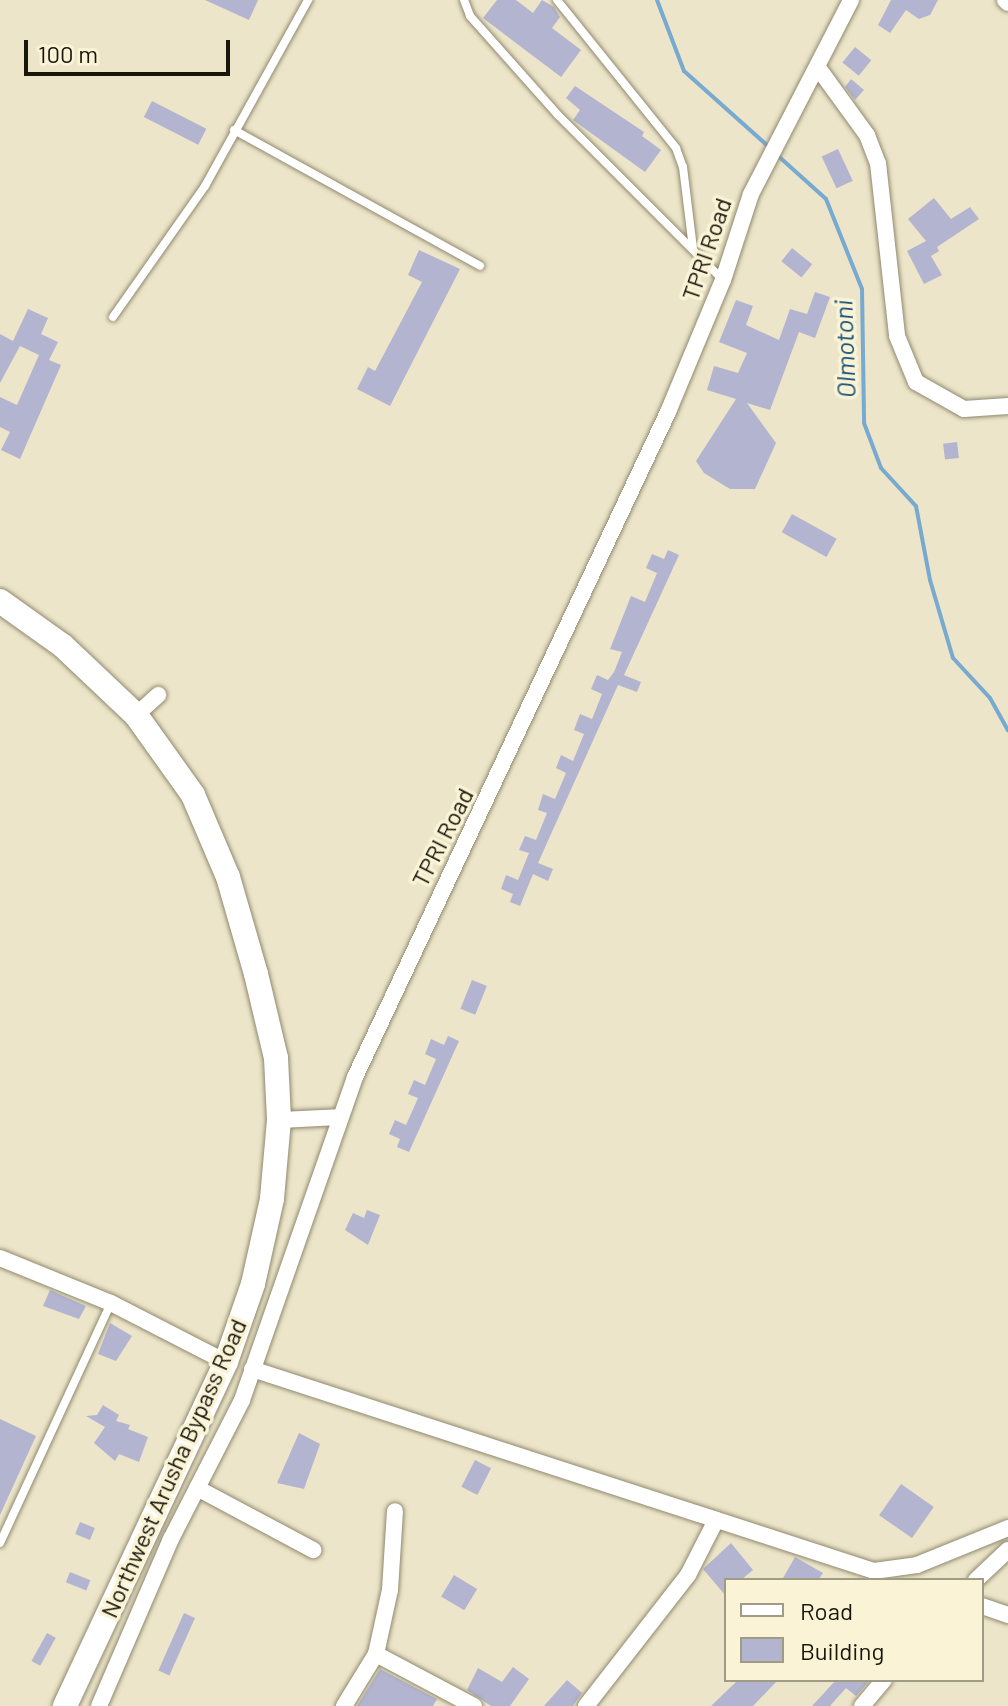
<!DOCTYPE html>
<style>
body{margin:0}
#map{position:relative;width:1008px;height:1706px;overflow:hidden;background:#ece5c9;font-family:Barlow,sans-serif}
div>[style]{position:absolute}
.stream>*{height:4px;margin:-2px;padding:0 2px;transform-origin:2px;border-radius:2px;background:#78aad0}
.building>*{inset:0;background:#b3b4cf;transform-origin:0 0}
.roads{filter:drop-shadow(0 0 2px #90896f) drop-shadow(0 0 2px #90896f)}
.lane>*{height:8px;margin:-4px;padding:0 4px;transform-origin:4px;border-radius:4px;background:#fff}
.street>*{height:16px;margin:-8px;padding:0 8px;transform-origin:8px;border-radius:8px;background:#fff}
.primary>*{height:24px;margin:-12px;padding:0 12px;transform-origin:12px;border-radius:12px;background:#fff}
span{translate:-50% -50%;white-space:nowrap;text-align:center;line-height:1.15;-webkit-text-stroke:7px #faf3d6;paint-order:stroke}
.street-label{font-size:24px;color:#19160c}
.water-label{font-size:26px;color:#1a5379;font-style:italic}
.legend{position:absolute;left:724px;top:1578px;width:260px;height:104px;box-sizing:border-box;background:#faf3d6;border:2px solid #a09b85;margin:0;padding:10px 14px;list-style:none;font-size:24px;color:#19160c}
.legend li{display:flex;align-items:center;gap:16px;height:40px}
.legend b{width:40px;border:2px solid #a09b85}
.scale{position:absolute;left:24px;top:40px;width:206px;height:36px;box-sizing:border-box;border:4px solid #19160c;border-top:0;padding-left:10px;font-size:24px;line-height:28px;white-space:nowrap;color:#19160c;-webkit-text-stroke:6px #faf3d6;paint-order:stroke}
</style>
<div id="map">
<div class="stream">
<i style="left:657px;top:0;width:76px;rotate:69.2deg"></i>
<i style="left:684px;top:71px;width:115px;rotate:41.8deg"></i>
<i style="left:776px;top:154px;width:67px;rotate:42deg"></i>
<i style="left:826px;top:199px;width:97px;rotate:68.2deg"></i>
<i style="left:862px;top:289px;width:134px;rotate:89.1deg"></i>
<i style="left:864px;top:423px;width:48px;rotate:69.3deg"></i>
<i style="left:881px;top:468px;width:52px;rotate:47.4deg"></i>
<i style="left:916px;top:506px;width:75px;rotate:79.3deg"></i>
<i style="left:930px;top:580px;width:81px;rotate:73.6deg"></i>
<i style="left:953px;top:658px;width:54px;rotate:47.2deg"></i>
<i style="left:990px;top:698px;width:37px;rotate:61deg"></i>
</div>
<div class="building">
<i style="clip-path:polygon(205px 0,258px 0,249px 20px)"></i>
<i style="clip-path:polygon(497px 0,516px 0,533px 13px,542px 0,554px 7px,560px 17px,552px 28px,581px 50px,561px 77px,483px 18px)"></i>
<i style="clip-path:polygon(891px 0,938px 0,930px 15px,919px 19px,906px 10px,890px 33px,878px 25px)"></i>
<i style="left:855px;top:47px;width:21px;height:20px;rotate:39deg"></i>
<i style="clip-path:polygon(851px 79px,864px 90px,855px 100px,845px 87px)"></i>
<i style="clip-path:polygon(575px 86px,644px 132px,642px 136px,661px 150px,645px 172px,573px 120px,580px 110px,566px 98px)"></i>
<i style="left:152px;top:101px;width:61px;height:18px;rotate:27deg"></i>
<i style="left:838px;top:149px;width:35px;height:18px;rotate:65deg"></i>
<i style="clip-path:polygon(934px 198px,951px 219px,970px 207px,979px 219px,937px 247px,939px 251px,931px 256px,942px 275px,924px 284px,907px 251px,926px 241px,908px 219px)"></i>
<i style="left:792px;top:248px;width:26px;height:17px;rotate:39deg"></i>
<i style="clip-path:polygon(419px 250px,460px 269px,390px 406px,357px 389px,368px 367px,375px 371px,422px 282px,408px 275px)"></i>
<i style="clip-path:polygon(815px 292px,830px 297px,815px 338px,799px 332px,770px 410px,747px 403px,776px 443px,755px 489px,730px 489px,704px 473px,696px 461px,736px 399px,707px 390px,714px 366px,738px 373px,747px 353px,719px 342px,736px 300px,753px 306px,746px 325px,779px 340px,790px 309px,807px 314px)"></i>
<i style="clip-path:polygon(28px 309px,48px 318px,41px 334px,58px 342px,49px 360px,61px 365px,20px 459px,1px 450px,10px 432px,0 427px,0 397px,17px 405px,39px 355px,20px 346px,0 383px,0 334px,13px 341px)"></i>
<i style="left:957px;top:442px;width:16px;height:14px;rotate:83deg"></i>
<i style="left:792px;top:514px;width:51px;height:21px;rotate:29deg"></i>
<i style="clip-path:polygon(668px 550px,679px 555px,624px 675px,641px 682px,637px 692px,618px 685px,538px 863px,553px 869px,548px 881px,533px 874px,520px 906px,510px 902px,513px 894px,501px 889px,506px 875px,518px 880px,529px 853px,519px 850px,525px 836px,536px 840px,547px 813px,538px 810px,543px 794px,555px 799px,566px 773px,556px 768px,561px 755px,573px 761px,584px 734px,574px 730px,580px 714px,592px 719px,602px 694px,591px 689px,597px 675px,608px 680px,614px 672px,622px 652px,610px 649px,631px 596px,645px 602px,657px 573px,646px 568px,652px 554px,664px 559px)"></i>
<i style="left:472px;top:980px;width:16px;height:31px;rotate:22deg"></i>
<i style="clip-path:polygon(448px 1036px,459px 1041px,409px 1152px,397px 1147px,400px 1139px,389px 1134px,395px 1120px,406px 1125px,418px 1098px,408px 1094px,414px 1080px,425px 1085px,436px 1059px,425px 1054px,431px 1039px,444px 1045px)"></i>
<i style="clip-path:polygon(367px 1210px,380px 1215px,368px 1245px,345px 1230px,353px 1213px,364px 1218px)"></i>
<i style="clip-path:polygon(50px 1290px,86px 1306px,79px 1319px,43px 1306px)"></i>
<i style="clip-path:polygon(110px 1323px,132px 1336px,116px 1361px,98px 1354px)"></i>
<i style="clip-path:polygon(103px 1405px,119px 1415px,116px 1421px,130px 1425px,128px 1429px,148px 1437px,139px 1462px,119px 1454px,115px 1461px,94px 1443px,105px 1427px,86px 1416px,97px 1415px)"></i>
<i style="clip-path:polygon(0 1419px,36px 1436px,0 1515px)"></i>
<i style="clip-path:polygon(299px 1433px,320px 1444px,304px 1489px,277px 1483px)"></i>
<i style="left:475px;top:1460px;width:18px;height:30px;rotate:27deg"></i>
<i style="left:901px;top:1484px;width:40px;height:38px;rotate:35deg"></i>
<i style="left:80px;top:1522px;width:16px;height:13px;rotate:22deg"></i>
<i style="clip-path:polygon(731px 1543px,753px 1570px,741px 1580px,726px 1580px,726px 1596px,703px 1569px)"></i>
<i style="clip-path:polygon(795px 1557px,823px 1573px,818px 1580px,782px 1580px)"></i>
<i style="left:70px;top:1572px;width:22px;height:11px;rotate:22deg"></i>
<i style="left:454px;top:1575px;width:27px;height:25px;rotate:31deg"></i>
<i style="left:184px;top:1613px;width:12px;height:63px;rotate:24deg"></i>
<i style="left:47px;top:1633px;width:10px;height:32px;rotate:29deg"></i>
<i style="clip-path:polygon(513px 1667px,529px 1679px,510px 1706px,491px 1706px,467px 1690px,478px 1668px,502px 1682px)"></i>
<i style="clip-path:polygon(380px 1669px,437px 1699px,433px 1706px,357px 1706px)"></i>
<i style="clip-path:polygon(567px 1680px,582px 1693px,573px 1706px,544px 1706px)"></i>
<i style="clip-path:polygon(738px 1680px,778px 1680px,753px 1706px,711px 1706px)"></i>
<i style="clip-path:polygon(836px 1680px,870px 1680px,856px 1696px,846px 1688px,830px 1706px,812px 1706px)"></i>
</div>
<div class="roads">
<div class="lane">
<i style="left:464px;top:0;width:17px;rotate:69deg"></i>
<i style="left:470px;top:16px;width:132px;rotate:48.4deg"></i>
<i style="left:558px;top:115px;width:233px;rotate:45deg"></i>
<i style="left:557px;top:0;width:190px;rotate:51.2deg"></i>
<i style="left:676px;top:148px;width:20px;rotate:70deg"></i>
<i style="left:683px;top:167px;width:83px;rotate:83deg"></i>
<i style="left:234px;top:130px;width:281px;rotate:28.9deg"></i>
<i style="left:113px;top:317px;width:160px;rotate:-54.9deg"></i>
<i style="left:205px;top:186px;width:213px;rotate:-61deg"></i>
<i style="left:0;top:1543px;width:264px;rotate:-65.2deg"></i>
</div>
<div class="street">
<i style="left:1005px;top:0;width:4px;rotate:45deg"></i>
<i style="left:819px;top:69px;width:82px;rotate:54deg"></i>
<i style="left:867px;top:135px;width:30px;rotate:69deg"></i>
<i style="left:878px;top:163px;width:174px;rotate:83.7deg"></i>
<i style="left:897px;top:336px;width:50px;rotate:67.6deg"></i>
<i style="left:916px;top:382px;width:55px;rotate:29.4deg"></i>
<i style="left:964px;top:409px;width:44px;rotate:-3.9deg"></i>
<i style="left:136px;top:715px;width:30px;rotate:-42deg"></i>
<i style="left:279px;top:1120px;width:61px;rotate:-2.8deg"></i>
<i style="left:0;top:1258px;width:120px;rotate:22.1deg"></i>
<i style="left:111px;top:1303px;width:129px;rotate:27.2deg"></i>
<i style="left:252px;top:1369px;width:654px;rotate:17.99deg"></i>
<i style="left:874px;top:1571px;width:43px;rotate:-7.9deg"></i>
<i style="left:917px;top:1565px;width:98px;rotate:-22.1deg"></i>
<i style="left:197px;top:1488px;width:132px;rotate:28.1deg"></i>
<i style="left:976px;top:1580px;width:44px;rotate:-43.2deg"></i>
<i style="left:982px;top:1606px;width:28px;rotate:19deg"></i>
<i style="left:376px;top:1654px;width:111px;rotate:28deg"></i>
<i style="left:99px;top:1706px;width:182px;rotate:-66.7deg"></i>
<i style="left:171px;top:1539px;width:156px;rotate:-62.9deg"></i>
<i style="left:242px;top:1400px;width:342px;rotate:-70.7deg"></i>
<i style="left:355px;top:1077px;width:735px;rotate:-64.79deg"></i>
<i style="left:668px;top:412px;width:143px;rotate:-67.4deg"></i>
<i style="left:723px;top:280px;width:90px;rotate:-72deg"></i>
<i style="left:751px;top:194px;width:218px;rotate:-62.7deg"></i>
<i style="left:344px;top:1706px;width:61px;rotate:-58.4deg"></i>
<i style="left:376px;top:1654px;width:66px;rotate:-77.7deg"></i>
<i style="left:390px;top:1590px;width:79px;rotate:-86.4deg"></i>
<i style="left:586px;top:1706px;width:166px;rotate:-52.1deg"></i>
<i style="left:688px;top:1575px;width:62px;rotate:-63deg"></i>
<i style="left:862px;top:1706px;width:34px;rotate:-50deg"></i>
</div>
<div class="primary">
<i style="left:0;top:601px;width:77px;rotate:35.5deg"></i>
<i style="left:63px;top:646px;width:100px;rotate:43.4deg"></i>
<i style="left:136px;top:715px;width:98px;rotate:54.5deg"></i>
<i style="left:193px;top:795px;width:89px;rotate:66.9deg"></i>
<i style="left:228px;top:877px;width:101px;rotate:73.9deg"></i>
<i style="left:256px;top:974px;width:86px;rotate:76.6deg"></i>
<i style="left:276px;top:1058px;width:62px;rotate:87.2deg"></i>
<i style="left:279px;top:1120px;width:79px;rotate:95.1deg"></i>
<i style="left:272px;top:1199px;width:87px;rotate:102.6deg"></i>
<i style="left:253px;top:1284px;width:83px;rotate:109.1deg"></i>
<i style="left:226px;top:1362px;width:380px;rotate:115.1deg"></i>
</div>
</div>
<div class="street-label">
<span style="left:706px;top:249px;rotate:-71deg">TPRI Road</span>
<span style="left:442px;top:837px;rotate:-63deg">TPRI Road</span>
<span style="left:173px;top:1468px;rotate:-66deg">Northwest Arusha Bypass Road</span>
</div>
<div class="water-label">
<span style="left:844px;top:349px;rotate:-92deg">Olmotoni</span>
</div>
<ul class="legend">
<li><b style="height:10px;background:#fff"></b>Road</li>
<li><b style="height:22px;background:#b3b4cf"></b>Building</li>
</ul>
<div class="scale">100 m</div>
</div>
